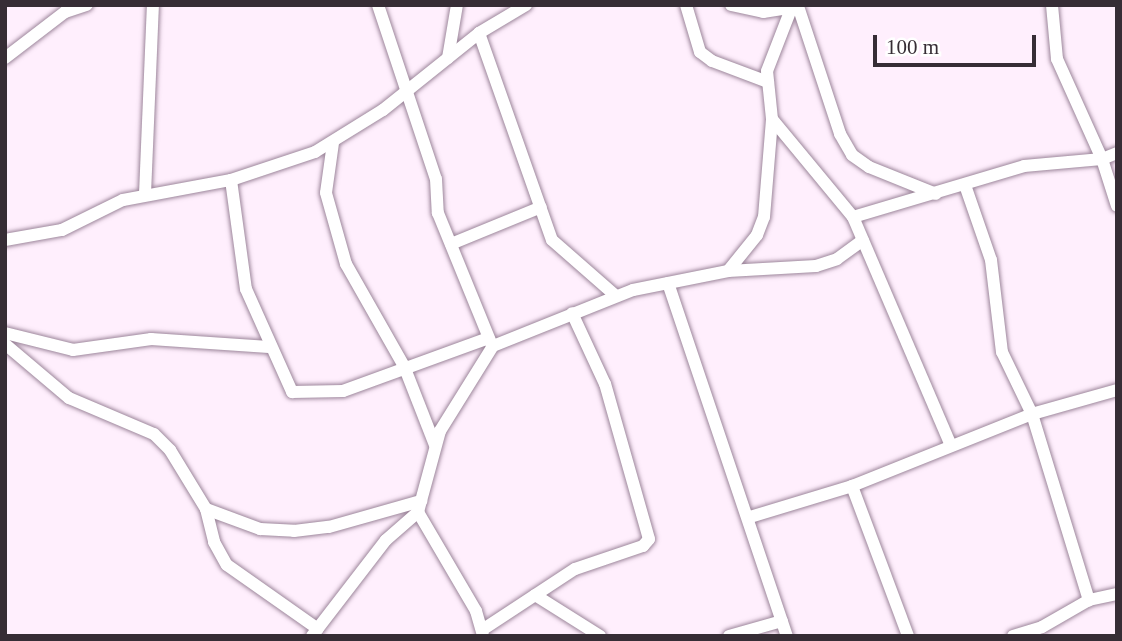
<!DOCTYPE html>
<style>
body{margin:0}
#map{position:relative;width:1122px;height:641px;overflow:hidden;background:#ffeffd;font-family:Georgia,serif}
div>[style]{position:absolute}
.roads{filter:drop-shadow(0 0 2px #9d869b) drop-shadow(0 0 2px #9d869b)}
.minor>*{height:12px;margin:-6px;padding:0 6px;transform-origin:6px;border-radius:6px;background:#fff}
span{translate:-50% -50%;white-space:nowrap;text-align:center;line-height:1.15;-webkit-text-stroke:6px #fff;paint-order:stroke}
.frame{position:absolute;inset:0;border:7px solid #362d35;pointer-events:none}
.scale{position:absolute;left:873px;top:35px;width:163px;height:32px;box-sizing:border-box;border:4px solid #362d35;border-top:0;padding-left:9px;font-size:21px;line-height:24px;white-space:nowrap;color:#362d35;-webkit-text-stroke:5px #fff;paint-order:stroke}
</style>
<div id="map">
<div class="roads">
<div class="minor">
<i style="left:378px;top:5px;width:183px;rotate:71.6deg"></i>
<i style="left:436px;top:179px;width:34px;rotate:87deg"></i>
<i style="left:438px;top:213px;width:143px;rotate:67.8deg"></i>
<i style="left:686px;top:5px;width:49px;rotate:73.4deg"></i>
<i style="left:700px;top:52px;width:15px;rotate:37deg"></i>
<i style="left:712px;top:61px;width:60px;rotate:20.6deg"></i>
<i style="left:731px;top:5px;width:33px;rotate:12deg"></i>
<i style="left:763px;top:12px;width:32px;rotate:-9deg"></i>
<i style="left:798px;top:6px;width:135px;rotate:71.8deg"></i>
<i style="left:840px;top:134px;width:24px;rotate:60deg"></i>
<i style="left:852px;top:155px;width:21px;rotate:35deg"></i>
<i style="left:869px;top:167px;width:72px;rotate:21.9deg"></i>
<i style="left:479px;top:33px;width:219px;rotate:70.6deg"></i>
<i style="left:552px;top:240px;width:85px;rotate:41.2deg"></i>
<i style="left:5px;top:58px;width:76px;rotate:-37.5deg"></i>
<i style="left:65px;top:12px;width:23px;rotate:-18deg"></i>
<i style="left:448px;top:58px;width:54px;rotate:-80.4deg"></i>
<i style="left:772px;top:119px;width:127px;rotate:50.4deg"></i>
<i style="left:853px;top:217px;width:246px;rotate:66.8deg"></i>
<i style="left:333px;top:143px;width:50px;rotate:98deg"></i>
<i style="left:326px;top:193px;width:74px;rotate:74.3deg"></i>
<i style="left:346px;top:264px;width:117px;rotate:60.4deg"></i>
<i style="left:404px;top:366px;width:85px;rotate:68.6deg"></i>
<i style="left:1117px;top:153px;width:16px;rotate:158deg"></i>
<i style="left:1102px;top:159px;width:49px;rotate:72.3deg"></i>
<i style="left:231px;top:180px;width:110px;rotate:82.2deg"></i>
<i style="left:246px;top:289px;width:113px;rotate:65.9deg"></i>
<i style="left:292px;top:392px;width:51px;rotate:-1.1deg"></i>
<i style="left:343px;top:391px;width:155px;rotate:-20deg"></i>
<i style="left:965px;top:185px;width:79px;rotate:70.9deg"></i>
<i style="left:991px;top:260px;width:93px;rotate:83.2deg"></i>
<i style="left:1002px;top:352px;width:69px;rotate:64.2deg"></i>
<i style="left:1032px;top:414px;width:195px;rotate:73deg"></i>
<i style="left:145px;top:194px;width:189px;rotate:-87.6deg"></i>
<i style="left:853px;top:217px;width:178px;rotate:-16.6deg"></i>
<i style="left:1024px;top:166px;width:78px;rotate:-5.1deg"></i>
<i style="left:1102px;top:159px;width:110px;rotate:-114.2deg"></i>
<i style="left:1057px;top:59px;width:54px;rotate:-95.3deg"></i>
<i style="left:5px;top:240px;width:58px;rotate:-10deg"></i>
<i style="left:62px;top:230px;width:68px;rotate:-26.2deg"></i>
<i style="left:123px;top:200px;width:110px;rotate:-10.5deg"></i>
<i style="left:231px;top:180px;width:89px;rotate:-18.4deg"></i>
<i style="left:315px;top:152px;width:80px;rotate:-31.7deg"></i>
<i style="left:383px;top:110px;width:123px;rotate:-38.7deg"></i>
<i style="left:479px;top:33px;width:55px;rotate:-30.8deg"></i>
<i style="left:451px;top:244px;width:97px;rotate:-22.3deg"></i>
<i style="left:728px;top:271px;width:46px;rotate:-51.1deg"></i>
<i style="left:757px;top:235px;width:19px;rotate:-69deg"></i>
<i style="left:764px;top:217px;width:98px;rotate:-85.3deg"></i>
<i style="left:772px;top:119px;width:48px;rotate:-95.9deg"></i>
<i style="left:767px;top:71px;width:66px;rotate:-68.8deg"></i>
<i style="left:668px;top:283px;width:373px;rotate:71.4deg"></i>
<i style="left:5px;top:333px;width:70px;rotate:14deg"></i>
<i style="left:73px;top:350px;width:79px;rotate:-8deg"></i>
<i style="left:151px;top:339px;width:118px;rotate:3.9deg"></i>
<i style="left:5px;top:344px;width:84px;rotate:40.2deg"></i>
<i style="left:69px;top:398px;width:92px;rotate:23deg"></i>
<i style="left:154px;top:434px;width:23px;rotate:45deg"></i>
<i style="left:170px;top:450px;width:69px;rotate:58.6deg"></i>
<i style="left:206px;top:509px;width:34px;rotate:76deg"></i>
<i style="left:214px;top:542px;width:26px;rotate:61deg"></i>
<i style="left:227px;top:565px;width:111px;rotate:35.1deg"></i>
<i style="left:852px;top:486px;width:160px;rotate:69.5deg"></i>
<i style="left:206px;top:509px;width:58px;rotate:20.3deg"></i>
<i style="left:260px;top:529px;width:34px;rotate:3deg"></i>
<i style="left:294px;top:531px;width:35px;rotate:-7deg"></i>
<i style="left:329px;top:527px;width:96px;rotate:-15.8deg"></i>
<i style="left:418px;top:512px;width:115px;rotate:59.6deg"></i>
<i style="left:476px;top:611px;width:25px;rotate:74deg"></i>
<i style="left:750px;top:517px;width:107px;rotate:-16.9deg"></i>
<i style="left:852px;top:486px;width:194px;rotate:-21.8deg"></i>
<i style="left:1032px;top:414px;width:88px;rotate:-15.8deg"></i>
<i style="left:535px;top:595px;width:77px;rotate:32.2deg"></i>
<i style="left:482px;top:630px;width:111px;rotate:-33.3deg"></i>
<i style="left:575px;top:569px;width:72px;rotate:-18.7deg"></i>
<i style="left:643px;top:546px;width:9px;rotate:-49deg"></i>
<i style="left:649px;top:539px;width:161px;rotate:-105.8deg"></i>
<i style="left:605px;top:384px;width:78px;rotate:-114.9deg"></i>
<i style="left:312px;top:636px;width:121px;rotate:-52.4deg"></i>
<i style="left:386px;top:540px;width:43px;rotate:-41.2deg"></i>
<i style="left:418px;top:512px;width:84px;rotate:-74.8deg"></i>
<i style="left:440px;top:431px;width:100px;rotate:-58.1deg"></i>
<i style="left:493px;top:346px;width:151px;rotate:-21.8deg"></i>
<i style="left:633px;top:290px;width:97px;rotate:-11.3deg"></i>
<i style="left:728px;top:271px;width:88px;rotate:-3.3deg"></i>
<i style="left:816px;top:266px;width:22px;rotate:-18deg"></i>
<i style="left:837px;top:259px;width:32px;rotate:-36deg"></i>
<i style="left:729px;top:636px;width:55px;rotate:-15.8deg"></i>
<i style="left:1013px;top:636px;width:30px;rotate:-17deg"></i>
<i style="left:1042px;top:627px;width:54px;rotate:-29.9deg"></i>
<i style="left:1089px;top:600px;width:29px;rotate:-12deg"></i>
</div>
</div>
<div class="frame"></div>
<div class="scale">100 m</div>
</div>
